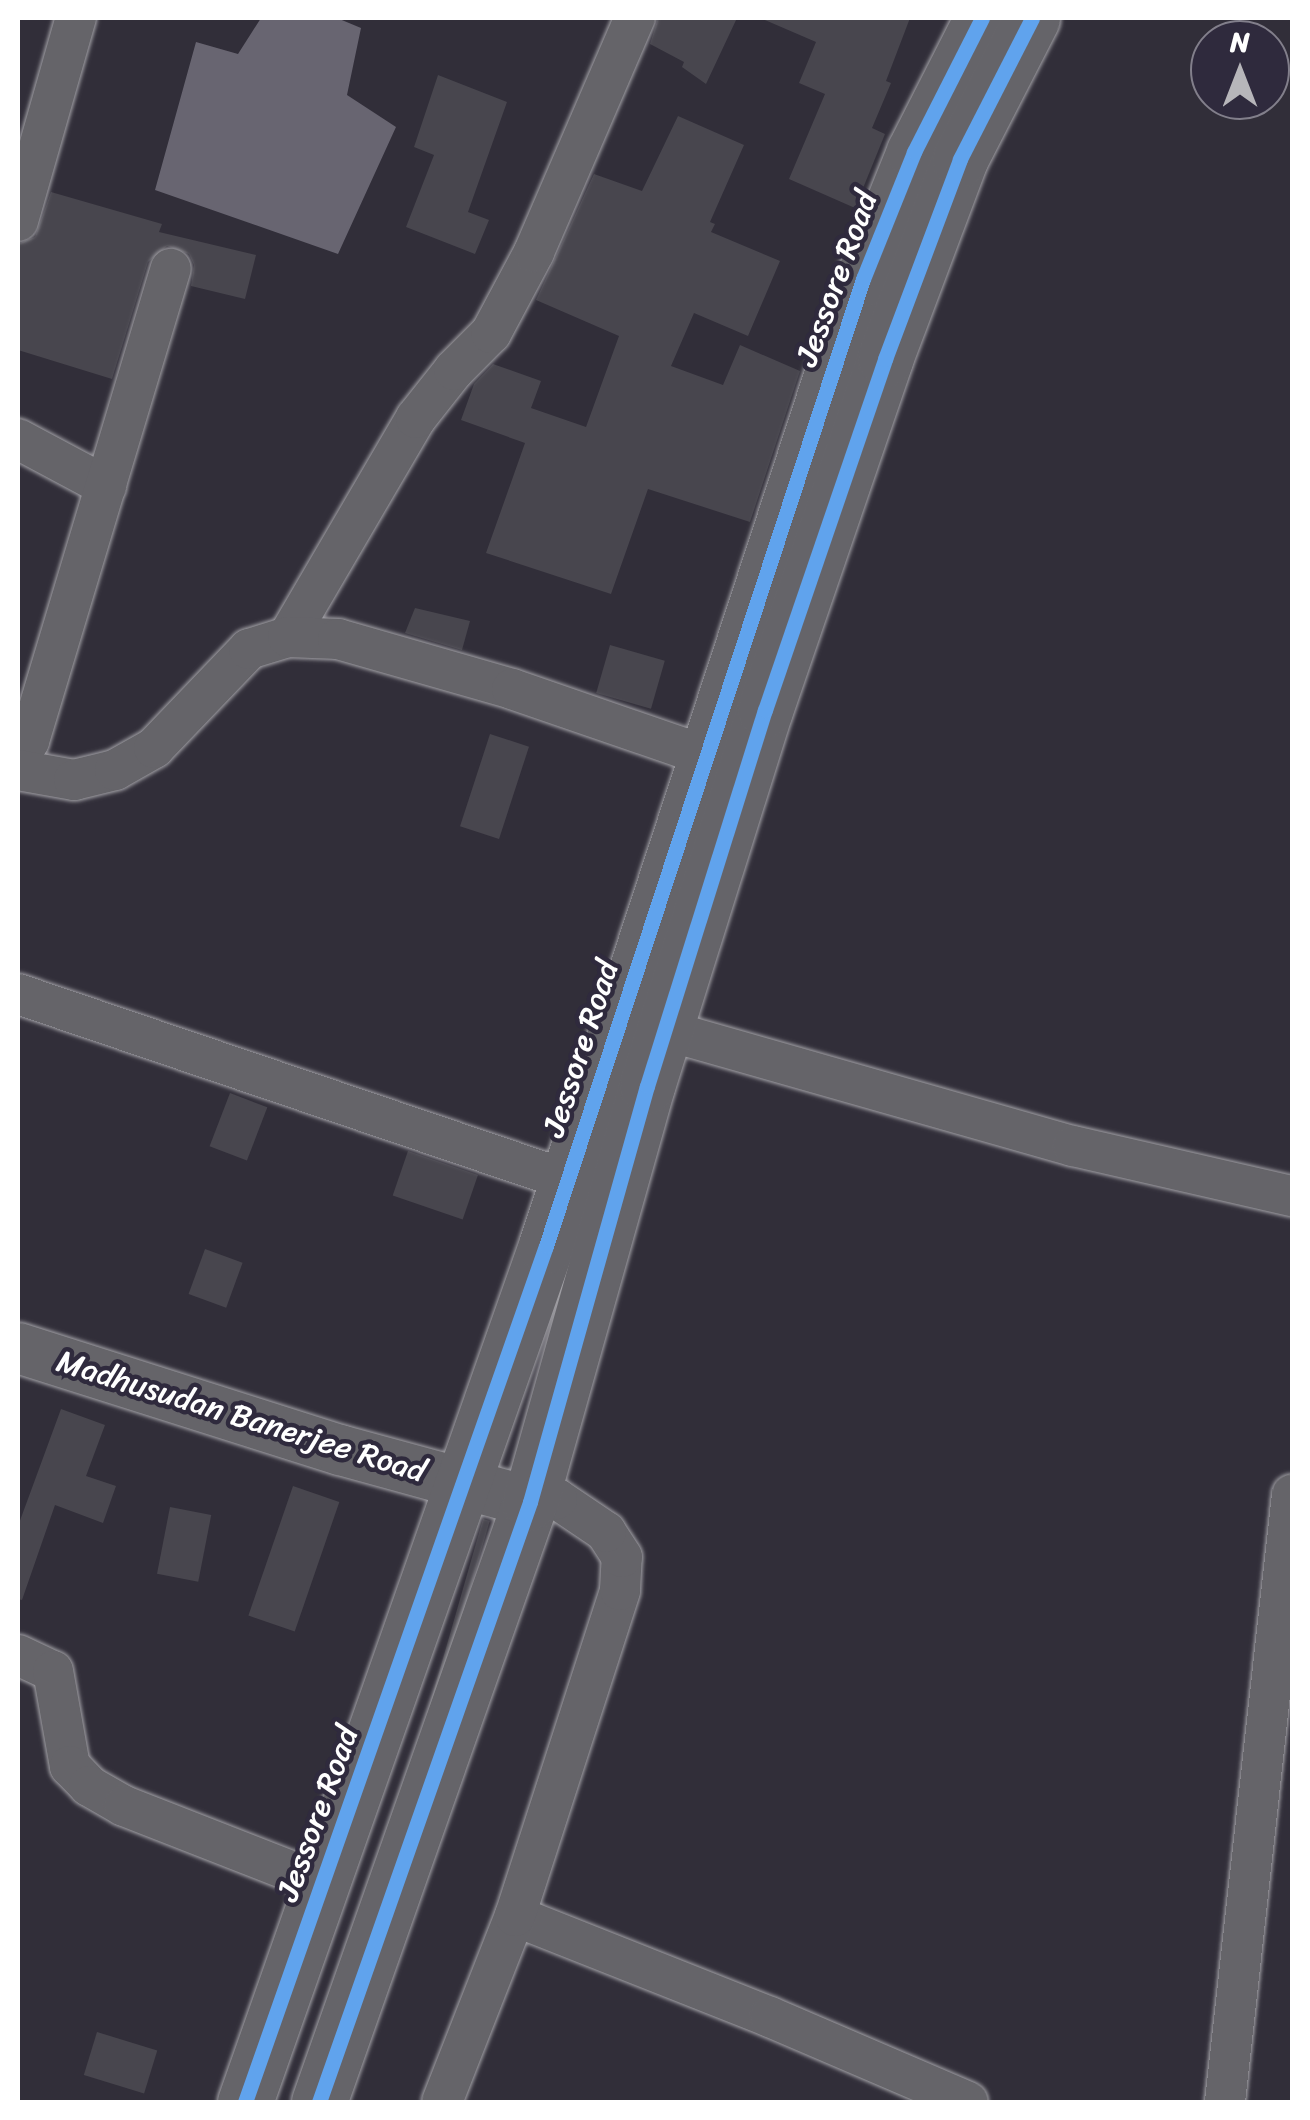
<!DOCTYPE html>
<style>
body{margin:0}
#map{position:relative;width:1310px;height:2120px;overflow:hidden;background:#312e39;font-family:Sriracha,sans-serif}
div>[style]{position:absolute}
.water>*{inset:0;background:#686571}
.building>*{inset:0;background:#48464e;transform-origin:0 0}
.roads{filter:drop-shadow(0 0 2px #a2a1a6) drop-shadow(0 0 2px #a2a1a6)}
.minor>*{height:40px;margin:-20px;padding:0 20px;transform-origin:20px;border-radius:20px;background:#656469}
.major>*{height:50px;margin:-25px;padding:0 25px;transform-origin:25px;border-radius:25px;background:#656469}
.highway>*{height:55px;margin:-27.5px;padding:0 27.5px;transform-origin:27.5px;border-radius:27.5px;background:#656469}
.cycleway>*{height:15px;margin:-7.5px;padding:0 7.5px;transform-origin:7.5px;border-radius:7.5px;background:#60a3ed}
span{translate:-50% -50%;white-space:nowrap;text-align:center;line-height:1.15;-webkit-text-stroke:9px #2f2a3d;paint-order:stroke}
.street-label{font-size:32px;color:#fff}
.frame{position:absolute;inset:0;border:20px solid #fff;pointer-events:none}
.north{position:absolute;left:1190px;top:20px;width:100px;height:100px;box-sizing:border-box;background:#2f2a3d;border:2px solid #827f8b;border-radius:50%;rotate:0deg;font-size:28px;font-weight:700;line-height:40px;text-align:center;color:#fff}
.north::after{content:'';display:block;margin:auto;width:35px;height:45px;background:#b7b6ba;clip-path:polygon(50% 0,100% 100%,50% 72%,0 100%)}
</style>
<div id="map">
<div class="water">
<i style="clip-path:polygon(261px 18px,337px 18px,361px 28px,347px 95px,396px 127px,338px 254px,155px 190px,196px 42px,238px 54px)"></i>
</div>
<div class="building">
<i style="clip-path:polygon(658px 18px,737px 18px,706px 84px,682px 67px,684px 62px,650px 44px)"></i>
<i style="clip-path:polygon(760px 18px,910px 18px,886px 81px,891px 83px,872px 128px,885px 134px,855px 208px,789px 179px,825px 94px,799px 83px,816px 42px)"></i>
<i style="clip-path:polygon(438px 75px,507px 102px,468px 212px,489px 220px,475px 254px,406px 227px,434px 155px,414px 147px)"></i>
<i style="clip-path:polygon(678px 116px,744px 145px,710px 222px,715px 224px,711px 232px,780px 261px,748px 336px,694px 313px,671px 366px,723px 385px,740px 345px,800px 371px,750px 522px,648px 489px,611px 594px,486px 553px,525px 443px,461px 420px,474px 384px,493px 364px,541px 381px,531px 408px,586px 427px,619px 336px,536px 300px,594px 174px,642px 191px)"></i>
<i style="clip-path:polygon(51px 192px,162px 224px,159px 232px,256px 255px,245px 299px,191px 286px,194px 265px,189px 254px,167px 246px,148px 262px,112px 379px,18px 350px,18px 244px,35px 237px)"></i>
<i style="clip-path:polygon(415px 608px,470px 621px,462px 650px,405px 633px)"></i>
<i style="left:610px;top:645px;width:57px;height:50px;rotate:16deg"></i>
<i style="left:490px;top:734px;width:41px;height:97px;rotate:18deg"></i>
<i style="left:230px;top:1093px;width:40px;height:57px;rotate:21deg"></i>
<i style="left:408px;top:1151px;width:74px;height:47px;rotate:19deg"></i>
<i style="left:205px;top:1249px;width:40px;height:48px;rotate:20deg"></i>
<i style="clip-path:polygon(61px 1409px,105px 1425px,86px 1476px,116px 1486px,103px 1523px,55px 1505px,22px 1600px,18px 1599px,18px 1526px)"></i>
<i style="left:293px;top:1486px;width:49px;height:137px;rotate:19deg"></i>
<i style="left:170px;top:1507px;width:42px;height:68px;rotate:11deg"></i>
<i style="left:483px;top:1519px;width:7px;height:401px;rotate:16deg"></i>
<i style="left:97px;top:2032px;width:63px;height:45px;rotate:17deg"></i>
</div>
<div class="roads">
<div class="minor">
<i style="left:18px;top:221px;width:211px;rotate:-74.1deg"></i>
<i style="left:18px;top:439px;width:100px;rotate:28.1deg"></i>
<i style="left:288px;top:637px;width:254px;rotate:-59.7deg"></i>
<i style="left:416px;top:418px;width:61px;rotate:-51.6deg"></i>
<i style="left:454px;top:370px;width:52px;rotate:-45deg"></i>
<i style="left:491px;top:333px;width:92px;rotate:-62deg"></i>
<i style="left:534px;top:252px;width:255px;rotate:-66.7deg"></i>
<i style="left:18px;top:755px;width:18px;rotate:-52deg"></i>
<i style="left:29px;top:741px;width:493px;rotate:-73.3deg"></i>
<i style="left:18px;top:770px;width:57px;rotate:10.1deg"></i>
<i style="left:74px;top:780px;width:42px;rotate:-13.7deg"></i>
<i style="left:115px;top:770px;width:45px;rotate:-29.4deg"></i>
<i style="left:154px;top:748px;width:137px;rotate:-46.2deg"></i>
<i style="left:249px;top:649px;width:41px;rotate:-17.1deg"></i>
<i style="left:288px;top:637px;width:50px;rotate:2.3deg"></i>
<i style="left:338px;top:639px;width:181px;rotate:16deg"></i>
<i style="left:512px;top:689px;width:206px;rotate:19deg"></i>
<i style="left:18px;top:994px;width:580px;rotate:18.72deg"></i>
<i style="left:665px;top:1030px;width:424px;rotate:15.9deg"></i>
<i style="left:1073px;top:1146px;width:225px;rotate:12.9deg"></i>
<i style="left:18px;top:1655px;width:38px;rotate:25deg"></i>
<i style="left:53px;top:1671px;width:97px;rotate:79.9deg"></i>
<i style="left:70px;top:1766px;width:28px;rotate:46deg"></i>
<i style="left:89px;top:1786px;width:40px;rotate:29.7deg"></i>
<i style="left:124px;top:1806px;width:212px;rotate:21.3deg"></i>
<i style="left:515px;top:1916px;width:274px;rotate:21.6deg"></i>
<i style="left:770px;top:2017px;width:215px;rotate:23.2deg"></i>
<i style="left:442px;top:2102px;width:200px;rotate:-68.6deg"></i>
<i style="left:515px;top:1916px;width:342px;rotate:-72.1deg"></i>
<i style="left:620px;top:1590px;width:33px;rotate:-87deg"></i>
<i style="left:622px;top:1557px;width:30px;rotate:-123deg"></i>
<i style="left:606px;top:1532px;width:59px;rotate:-146deg"></i>
<i style="left:557px;top:1499px;width:27px;rotate:174deg"></i>
<i style="left:1225px;top:2102px;width:611px;rotate:-83.7deg"></i>
</div>
<div class="major">
<i style="left:18px;top:1348px;width:338px;rotate:17.6deg"></i>
<i style="left:340px;top:1450px;width:197px;rotate:15.3deg"></i>
</div>
<div class="highway">
<i style="left:245px;top:2102px;width:907px;rotate:-70.63deg"></i>
<i style="left:546px;top:1246px;width:1018px;rotate:-71.85deg"></i>
<i style="left:863px;top:279px;width:137px;rotate:-68.1deg"></i>
<i style="left:914px;top:152px;width:150px;rotate:-63.1deg"></i>
<i style="left:319px;top:2102px;width:636px;rotate:-70.62deg"></i>
<i style="left:530px;top:1502px;width:432px;rotate:-74.3deg"></i>
<i style="left:647px;top:1086px;width:394px;rotate:-72.6deg"></i>
<i style="left:765px;top:710px;width:371px;rotate:-71.1deg"></i>
<i style="left:885px;top:359px;width:214px;rotate:-69.4deg"></i>
<i style="left:960px;top:159px;width:158px;rotate:-62.9deg"></i>
</div>
</div>
<div class="cycleway">
<i style="left:245px;top:2102px;width:907px;rotate:-70.63deg"></i>
<i style="left:546px;top:1246px;width:1018px;rotate:-71.85deg"></i>
<i style="left:863px;top:279px;width:137px;rotate:-68.1deg"></i>
<i style="left:914px;top:152px;width:150px;rotate:-63.1deg"></i>
<i style="left:319px;top:2102px;width:636px;rotate:-70.62deg"></i>
<i style="left:530px;top:1502px;width:432px;rotate:-74.3deg"></i>
<i style="left:647px;top:1086px;width:394px;rotate:-72.6deg"></i>
<i style="left:765px;top:710px;width:371px;rotate:-71.1deg"></i>
<i style="left:885px;top:359px;width:214px;rotate:-69.4deg"></i>
<i style="left:960px;top:159px;width:158px;rotate:-62.9deg"></i>
</div>
<div class="street-label">
<span style="left:837px;top:279px;rotate:-70deg">Jessore Road</span>
<span style="left:581px;top:1049px;rotate:-72deg">Jessore Road</span>
<span style="left:241px;top:1417px;rotate:17deg">Madhusudan Banerjee Road</span>
<span style="left:318px;top:1814px;rotate:-70deg">Jessore Road</span>
</div>
<div class="frame"></div>
<div class="north">N</div>
</div>
